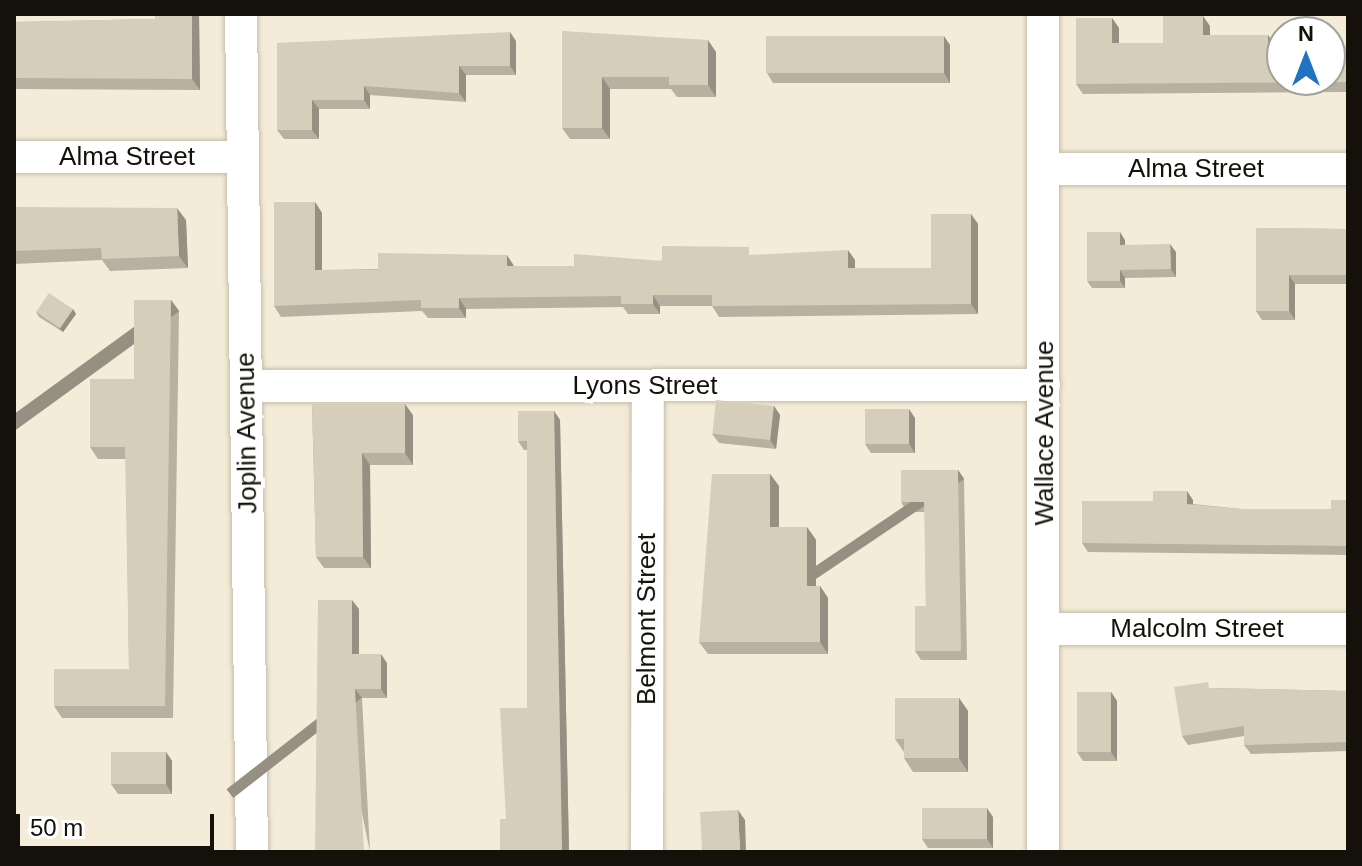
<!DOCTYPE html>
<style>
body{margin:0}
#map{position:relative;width:1362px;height:866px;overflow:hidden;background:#f4ebd8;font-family:Arial,sans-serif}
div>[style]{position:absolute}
.roads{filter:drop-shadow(0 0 2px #c6bdab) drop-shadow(0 0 2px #c6bdab)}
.street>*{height:32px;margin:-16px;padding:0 16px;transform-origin:16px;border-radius:16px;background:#fff}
.wall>*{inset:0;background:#b8b0a1}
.shaded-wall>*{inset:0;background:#969083;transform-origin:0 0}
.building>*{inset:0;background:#d6cdbb;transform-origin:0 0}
span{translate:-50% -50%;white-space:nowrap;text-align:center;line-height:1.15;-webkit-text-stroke:8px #fff;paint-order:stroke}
.street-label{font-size:26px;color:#14110b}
.frame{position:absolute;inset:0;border:16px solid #14110b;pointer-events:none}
.north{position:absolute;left:1266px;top:16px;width:80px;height:80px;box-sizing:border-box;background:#fff;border:2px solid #a1a09d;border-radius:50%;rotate:0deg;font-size:22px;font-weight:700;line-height:32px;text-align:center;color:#14110b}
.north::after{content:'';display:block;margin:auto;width:28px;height:36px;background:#1f73c1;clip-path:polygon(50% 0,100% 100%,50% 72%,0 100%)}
.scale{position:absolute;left:16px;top:814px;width:198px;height:36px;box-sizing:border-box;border:4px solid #14110b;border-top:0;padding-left:10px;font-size:24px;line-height:28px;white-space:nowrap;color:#14110b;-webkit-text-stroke:6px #fff;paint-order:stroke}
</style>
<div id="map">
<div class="roads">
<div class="street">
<i style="left:241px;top:14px;width:838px;rotate:89.25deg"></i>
<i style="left:1043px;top:14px;width:838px;rotate:90deg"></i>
<i style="left:14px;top:157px;width:227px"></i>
<i style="left:1043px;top:169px;width:305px"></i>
<i style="left:246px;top:386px;width:798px;rotate:-0.07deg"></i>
<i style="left:1046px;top:629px;width:302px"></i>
<i style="left:647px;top:852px;width:465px;rotate:-89.9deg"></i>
</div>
</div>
<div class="wall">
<i style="clip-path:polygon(155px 14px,199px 14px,200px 90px,14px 89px,14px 22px,155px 19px)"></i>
<i style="clip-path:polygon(1112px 18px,1119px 28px,1119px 43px,1163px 43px,1210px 26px,1210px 35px,1268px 35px,1275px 45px,1348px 45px,1348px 92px,1083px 94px,1076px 84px)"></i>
<i style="clip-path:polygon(562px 31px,716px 52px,716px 97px,677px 97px,671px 89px,610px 89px,610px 139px,570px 139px,562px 128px)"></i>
<i style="clip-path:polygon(516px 41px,516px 75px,466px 75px,466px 102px,370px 95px,370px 109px,319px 109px,319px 139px,284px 139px,277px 130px,277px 43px)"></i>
<i style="clip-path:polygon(950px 45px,950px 83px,773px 83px,767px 73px)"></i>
<i style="clip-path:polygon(315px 202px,322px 213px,322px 270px,574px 266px,754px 255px,855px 260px,855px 268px,931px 268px,971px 214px,978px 224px,978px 314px,719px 317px,712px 306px,660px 306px,660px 314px,628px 314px,623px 307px,466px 309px,466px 318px,428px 318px,422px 311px,281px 317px,274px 306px)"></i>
<i style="clip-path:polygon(14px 207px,186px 220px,188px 268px,110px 271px,102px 260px,14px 264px)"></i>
<i style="clip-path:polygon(1256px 228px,1348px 229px,1348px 284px,1295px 284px,1295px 320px,1262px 320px,1256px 311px)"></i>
<i style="clip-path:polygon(1125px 240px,1125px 245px,1176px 252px,1176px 277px,1125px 278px,1125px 288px,1092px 288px,1087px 281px)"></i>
<i style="clip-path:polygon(171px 300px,179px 311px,173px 718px,62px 718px,54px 706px,129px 669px,126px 459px,98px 459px,90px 447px,134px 379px)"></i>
<i style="clip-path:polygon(73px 309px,76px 314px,63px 332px,39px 317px,36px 312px)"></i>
<i style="clip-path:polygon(312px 404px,413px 415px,413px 465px,370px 465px,371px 568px,324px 568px,316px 557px)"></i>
<i style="clip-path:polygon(774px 406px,780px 415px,776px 449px,719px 443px,712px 434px)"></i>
<i style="clip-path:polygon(554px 411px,560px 420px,569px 852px,500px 852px,527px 708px,527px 450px,524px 450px,518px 441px)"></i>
<i style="clip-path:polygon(915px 418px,915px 453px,871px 453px,865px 444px)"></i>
<i style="clip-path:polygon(958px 470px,964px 479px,967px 660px,921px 660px,915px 651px,926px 606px,925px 512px,907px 512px,901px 502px)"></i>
<i style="clip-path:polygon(770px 474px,779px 486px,779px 527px,807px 527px,816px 540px,816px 586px,820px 586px,828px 598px,828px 654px,708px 654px,699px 642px)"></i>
<i style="clip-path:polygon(1193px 500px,1193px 504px,1241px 509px,1331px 509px,1348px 500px,1348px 555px,1088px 552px,1082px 543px,1153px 501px)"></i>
<i style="clip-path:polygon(318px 600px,359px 609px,359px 654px,387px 663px,387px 698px,362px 698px,370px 852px)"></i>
<i style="clip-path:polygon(1212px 688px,1348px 691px,1348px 751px,1251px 754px,1244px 745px,1244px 736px,1188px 745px,1182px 736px)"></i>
<i style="clip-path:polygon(1111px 692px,1117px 701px,1117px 761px,1083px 761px,1077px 752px)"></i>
<i style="clip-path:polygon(959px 698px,968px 711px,968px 772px,913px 772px,904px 758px,904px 752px,895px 739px)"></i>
<i style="clip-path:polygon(166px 752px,172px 761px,172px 794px,118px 794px,111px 784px)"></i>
<i style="clip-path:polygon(993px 817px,993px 848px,928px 848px,922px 839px)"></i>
</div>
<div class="shaded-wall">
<i style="clip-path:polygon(192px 14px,199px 14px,200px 90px,192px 79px)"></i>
<i style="clip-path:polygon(1203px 16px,1210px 26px,1210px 46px,1203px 35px)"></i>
<i style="clip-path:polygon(1112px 18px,1119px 28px,1119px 54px,1112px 43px)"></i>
<i style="clip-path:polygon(510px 32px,516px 41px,516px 75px,510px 66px)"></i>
<i style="clip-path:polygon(1268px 35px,1275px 46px,1268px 46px)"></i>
<i style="clip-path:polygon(944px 36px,950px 45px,950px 83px,944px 73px)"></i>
<i style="clip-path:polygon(708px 40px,716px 52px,716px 97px,708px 85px)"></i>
<i style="clip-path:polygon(459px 66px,466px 75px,466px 102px,459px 93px)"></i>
<i style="clip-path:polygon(602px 77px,610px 89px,610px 139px,602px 128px)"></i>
<i style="clip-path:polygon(364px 86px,370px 95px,370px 109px,364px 100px)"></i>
<i style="clip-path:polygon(312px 100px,319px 109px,319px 139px,312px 130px)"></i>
<i style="clip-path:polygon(315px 202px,322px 213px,322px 281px,315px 270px)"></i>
<i style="clip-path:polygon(177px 208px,186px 220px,188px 268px,179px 256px)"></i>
<i style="clip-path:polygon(971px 214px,978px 224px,978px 314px,971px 304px)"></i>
<i style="clip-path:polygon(1120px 232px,1125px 240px,1125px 253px,1120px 245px)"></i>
<i style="clip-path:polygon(1170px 244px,1176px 252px,1176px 277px,1171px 269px)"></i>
<i style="clip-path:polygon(848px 250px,855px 260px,855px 279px,848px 268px)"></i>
<i style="clip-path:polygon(507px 255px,514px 266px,514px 277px,507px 266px)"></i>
<i style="clip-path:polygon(1120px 270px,1125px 278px,1125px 288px,1120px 281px)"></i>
<i style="clip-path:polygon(1289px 275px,1295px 284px,1295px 320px,1289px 311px)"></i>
<i style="clip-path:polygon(653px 295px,660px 306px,660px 314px,653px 304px)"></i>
<i style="clip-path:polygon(459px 298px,466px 309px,466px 318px,459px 308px)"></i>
<i style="left:171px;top:300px;width:14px;height:406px;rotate:54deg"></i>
<i style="clip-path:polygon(73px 309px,76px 314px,63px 332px,59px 328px)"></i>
<i style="clip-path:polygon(405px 404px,413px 415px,413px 465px,405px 453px)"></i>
<i style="clip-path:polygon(774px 406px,780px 415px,776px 449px,770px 440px)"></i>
<i style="clip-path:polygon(909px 409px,915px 418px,915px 453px,909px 444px)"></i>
<i style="clip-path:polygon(554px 411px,560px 420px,569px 852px,562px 852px)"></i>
<i style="clip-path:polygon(362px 453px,370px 465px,371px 568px,363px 557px)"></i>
<i style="left:958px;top:470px;width:11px;height:181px;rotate:56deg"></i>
<i style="clip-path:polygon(770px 474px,779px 486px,779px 540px,770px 527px)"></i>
<i style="clip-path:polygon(1187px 491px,1193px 500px,1193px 513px,1187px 504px)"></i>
<i style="clip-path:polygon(807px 527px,816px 540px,816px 598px,807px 586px)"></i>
<i style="clip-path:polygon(820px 586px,828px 598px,828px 654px,820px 642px)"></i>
<i style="clip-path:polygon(352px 600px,359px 609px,359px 663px,352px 654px)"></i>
<i style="clip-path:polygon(381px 654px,387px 663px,387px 698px,381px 689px)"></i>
<i style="left:355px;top:689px;width:11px;height:163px;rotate:52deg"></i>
<i style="clip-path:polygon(1111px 692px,1117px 701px,1117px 761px,1111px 752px)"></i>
<i style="clip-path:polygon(959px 698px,968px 711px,968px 772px,959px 758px)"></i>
<i style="clip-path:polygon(166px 752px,172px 761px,172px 794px,166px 784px)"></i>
<i style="clip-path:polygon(987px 808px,993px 817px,993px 848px,987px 839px)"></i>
<i style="clip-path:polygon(738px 810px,745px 820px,746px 852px,740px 852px)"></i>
</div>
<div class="building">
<i style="clip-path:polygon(155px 14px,192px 14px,192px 79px,14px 78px,14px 22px,155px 19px)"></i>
<i style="clip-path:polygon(1163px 16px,1203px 16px,1203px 35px,1268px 35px,1268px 46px,1282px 45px,1282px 80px,1330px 80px,1330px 45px,1348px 45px,1348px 82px,1076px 84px,1076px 18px,1112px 18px,1112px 43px,1163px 43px)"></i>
<i style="clip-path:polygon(562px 31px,708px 40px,708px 85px,669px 85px,669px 77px,602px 77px,602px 128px,562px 128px)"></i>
<i style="clip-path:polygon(510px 32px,510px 66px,459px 66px,459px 93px,364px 86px,364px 100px,312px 100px,312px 130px,277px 130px,277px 43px)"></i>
<i style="left:944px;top:36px;width:37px;height:178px;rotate:90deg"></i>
<i style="clip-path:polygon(274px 202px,315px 202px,315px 270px,378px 270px,378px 253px,507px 255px,507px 266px,574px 266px,574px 254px,662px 261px,662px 246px,749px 247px,749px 255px,848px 250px,848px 268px,931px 268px,931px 214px,971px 214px,971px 304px,712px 306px,712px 295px,653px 295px,653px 304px,621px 304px,621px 296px,459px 298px,459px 308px,421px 308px,421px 300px,274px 306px)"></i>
<i style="clip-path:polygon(14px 207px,177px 208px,179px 256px,102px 259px,101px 248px,14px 251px)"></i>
<i style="clip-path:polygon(1256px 228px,1348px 229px,1348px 275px,1289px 275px,1289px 311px,1256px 311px)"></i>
<i style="clip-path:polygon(1087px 232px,1120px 232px,1120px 245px,1170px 244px,1171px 269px,1120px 270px,1120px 281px,1087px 281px)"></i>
<i style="left:49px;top:293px;width:29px;height:23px;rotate:34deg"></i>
<i style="clip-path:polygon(134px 300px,171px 300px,165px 706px,54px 706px,54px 669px,129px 669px,125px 447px,90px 447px,90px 379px,134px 379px)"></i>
<i style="left:716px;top:400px;width:58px;height:34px;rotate:6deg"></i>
<i style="clip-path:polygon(312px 404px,405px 404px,405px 453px,362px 453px,363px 557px,316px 557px)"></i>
<i style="left:865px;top:409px;width:44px;height:35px"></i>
<i style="clip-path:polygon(518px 411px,554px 411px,562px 852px,500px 852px,500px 819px,506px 819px,500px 708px,527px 708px,527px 441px,518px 441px)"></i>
<i style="clip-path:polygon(901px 470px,958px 470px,961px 651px,915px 651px,915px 606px,926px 606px,924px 502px,901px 502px)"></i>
<i style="clip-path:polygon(712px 474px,770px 474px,770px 527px,807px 527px,807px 586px,820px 586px,820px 642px,699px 642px)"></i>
<i style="clip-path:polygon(1153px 491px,1187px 491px,1187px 504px,1241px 509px,1331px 509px,1331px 500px,1348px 500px,1348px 546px,1082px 543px,1082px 501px,1153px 501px)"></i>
<i style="clip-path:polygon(318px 600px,352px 600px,352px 654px,381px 654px,381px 689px,355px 689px,364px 852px,315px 852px)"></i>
<i style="clip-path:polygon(1208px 682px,1209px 688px,1348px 691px,1348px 742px,1244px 745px,1244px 726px,1182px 736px,1174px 687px)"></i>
<i style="left:1077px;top:692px;width:34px;height:60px"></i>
<i style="clip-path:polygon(895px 698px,959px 698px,959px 758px,904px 758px,904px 739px,895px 739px)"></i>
<i style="left:111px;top:752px;width:55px;height:32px"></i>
<i style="left:922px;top:808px;width:65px;height:31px"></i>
<i style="left:738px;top:810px;width:42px;height:38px;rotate:87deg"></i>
</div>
<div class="street-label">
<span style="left:127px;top:157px">Alma Street</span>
<span style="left:1196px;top:169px">Alma Street</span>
<span style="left:645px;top:386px">Lyons Street</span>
<span style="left:247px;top:433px;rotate:-91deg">Joplin Avenue</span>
<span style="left:1045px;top:433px;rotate:-90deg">Wallace Avenue</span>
<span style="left:647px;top:619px;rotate:-90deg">Belmont Street</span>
<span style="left:1197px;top:629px">Malcolm Street</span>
</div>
<div class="frame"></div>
<div class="north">N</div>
<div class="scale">50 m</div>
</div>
